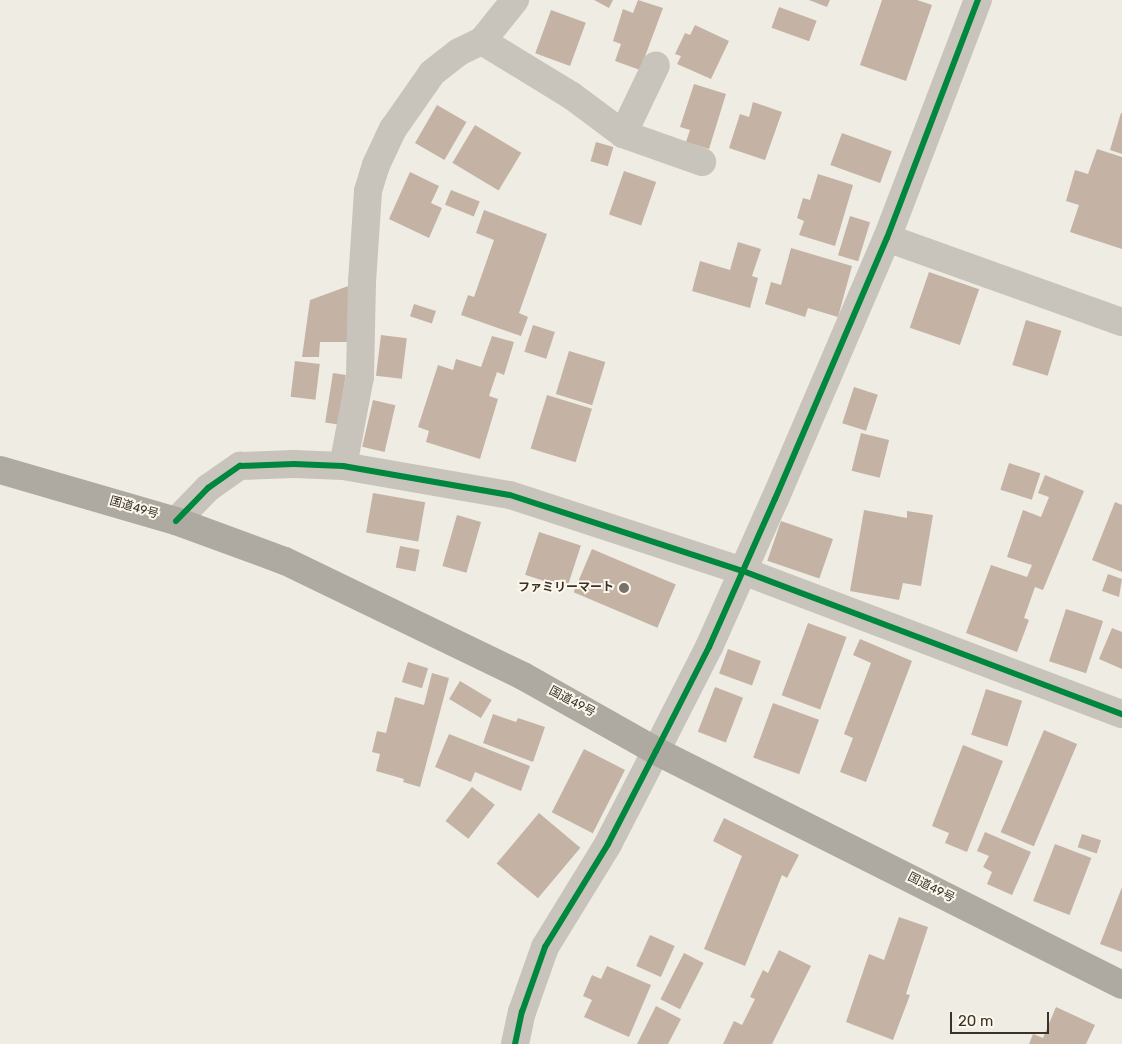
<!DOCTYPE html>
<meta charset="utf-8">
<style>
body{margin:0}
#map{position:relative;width:1122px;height:1044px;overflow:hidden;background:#efece3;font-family:Rubik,"Noto Sans JP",sans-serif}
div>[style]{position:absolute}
.building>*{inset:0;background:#c4b3a4;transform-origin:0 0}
.minor>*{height:28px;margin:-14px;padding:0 14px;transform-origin:14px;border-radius:14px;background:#c9c4bb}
.trunk>*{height:28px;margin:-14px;padding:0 14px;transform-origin:14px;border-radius:14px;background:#aea9a1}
.cycleway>*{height:6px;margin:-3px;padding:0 3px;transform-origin:3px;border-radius:3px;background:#00873e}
.dots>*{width:14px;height:14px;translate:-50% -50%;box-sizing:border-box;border:2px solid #fbf7eb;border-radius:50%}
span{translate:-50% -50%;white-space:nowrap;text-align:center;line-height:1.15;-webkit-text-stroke:4px #fbf7eb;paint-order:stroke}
.street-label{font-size:12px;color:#3a3129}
.poi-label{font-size:12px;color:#3a3129;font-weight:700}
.right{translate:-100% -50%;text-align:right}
.scale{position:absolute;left:950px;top:1012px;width:99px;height:22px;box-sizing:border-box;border:2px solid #3a3129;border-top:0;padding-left:6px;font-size:15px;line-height:18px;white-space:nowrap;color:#3a3129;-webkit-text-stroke:4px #fbf7eb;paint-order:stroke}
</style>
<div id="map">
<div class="building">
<i style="clip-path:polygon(594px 0,613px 0,609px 8px)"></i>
<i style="clip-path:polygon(638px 0,663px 8px,640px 70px,615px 61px,621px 44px,613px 41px,623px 9px,633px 13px)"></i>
<i style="clip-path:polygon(809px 0,830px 0,827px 7px)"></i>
<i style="clip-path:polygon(882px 0,917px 0,932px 5px,906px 81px,860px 65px)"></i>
<i style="left:779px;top:7px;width:40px;height:22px;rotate:20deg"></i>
<i style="left:551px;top:10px;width:37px;height:46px;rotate:20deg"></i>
<i style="clip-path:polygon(695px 25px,729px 41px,711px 79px,677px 64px,681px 56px,675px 54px,685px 33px,690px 35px)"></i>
<i style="clip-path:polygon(694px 84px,726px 94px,709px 149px,686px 142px,690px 130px,680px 127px)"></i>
<i style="clip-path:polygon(753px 102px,782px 112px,765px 160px,729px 148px,740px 114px,749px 117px)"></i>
<i style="left:437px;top:105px;width:34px;height:44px;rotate:30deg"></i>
<i style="clip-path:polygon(1121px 113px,1122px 113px,1122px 154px,1110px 150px)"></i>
<i style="left:475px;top:125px;width:54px;height:44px;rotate:31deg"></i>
<i style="left:842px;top:133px;width:53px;height:34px;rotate:20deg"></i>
<i style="left:596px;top:142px;width:18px;height:20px;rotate:16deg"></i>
<i style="clip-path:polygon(1097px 149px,1122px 157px,1122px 249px,1070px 232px,1079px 205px,1066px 201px,1075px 170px,1088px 174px)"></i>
<i style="left:624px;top:171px;width:34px;height:46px;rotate:19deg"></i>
<i style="clip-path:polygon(410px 172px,439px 186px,431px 203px,442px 208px,429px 238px,389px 219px)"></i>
<i style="clip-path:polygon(818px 174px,853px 185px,835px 246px,799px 235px,804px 221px,797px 218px,803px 198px,810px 200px)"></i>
<i style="left:451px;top:190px;width:31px;height:16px;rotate:22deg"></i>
<i style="clip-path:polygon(484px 210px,547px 234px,519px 313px,528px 317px,521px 336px,461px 315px,468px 295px,474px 297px,494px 240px,476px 233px)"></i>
<i style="left:850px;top:216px;width:21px;height:41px;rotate:17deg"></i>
<i style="clip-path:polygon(738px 242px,761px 249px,752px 276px,758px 278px,750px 308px,692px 291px,700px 261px,730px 270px)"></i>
<i style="clip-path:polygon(791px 248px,852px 266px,838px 317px,808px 308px,805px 317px,765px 304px,771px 282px,781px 285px)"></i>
<i style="left:929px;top:272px;width:53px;height:59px;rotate:19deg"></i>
<i style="clip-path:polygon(351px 285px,348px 342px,320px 342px,319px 357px,302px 357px,310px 300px)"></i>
<i style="left:414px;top:304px;width:23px;height:13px;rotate:18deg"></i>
<i style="left:1026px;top:320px;width:37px;height:47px;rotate:17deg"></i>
<i style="left:533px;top:325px;width:23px;height:28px;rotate:18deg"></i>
<i style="left:381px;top:335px;width:26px;height:41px;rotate:7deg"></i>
<i style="clip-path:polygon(492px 336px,514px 342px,504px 375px,497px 372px,489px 396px,498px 399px,480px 459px,426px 442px,429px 431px,418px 427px,438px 365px,453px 370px,456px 359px,481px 367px)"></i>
<i style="left:569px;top:351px;width:38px;height:45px;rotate:17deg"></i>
<i style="left:295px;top:361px;width:25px;height:36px;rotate:7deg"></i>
<i style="left:333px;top:373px;width:13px;height:50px;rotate:9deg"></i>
<i style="left:854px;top:387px;width:25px;height:38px;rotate:18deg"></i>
<i style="left:547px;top:395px;width:47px;height:56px;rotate:17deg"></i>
<i style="left:373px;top:400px;width:23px;height:48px;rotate:13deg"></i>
<i style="left:861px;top:433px;width:29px;height:39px;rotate:14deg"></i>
<i style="left:1009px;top:463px;width:33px;height:28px;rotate:18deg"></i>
<i style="clip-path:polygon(1045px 475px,1084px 491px,1043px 590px,1035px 587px,1024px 618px,1029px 620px,1017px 652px,966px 633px,991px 565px,1027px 577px,1032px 565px,1007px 557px,1023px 510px,1041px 517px,1049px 497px,1038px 493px)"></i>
<i style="left:373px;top:493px;width:53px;height:40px;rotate:10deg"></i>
<i style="clip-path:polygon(1115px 502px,1122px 505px,1122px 572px,1092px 560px)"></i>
<i style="clip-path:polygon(864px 510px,907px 518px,907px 511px,933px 515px,921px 586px,903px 583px,899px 600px,850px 591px)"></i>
<i style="left:457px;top:515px;width:25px;height:53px;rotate:16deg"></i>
<i style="left:781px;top:521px;width:55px;height:42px;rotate:19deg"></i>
<i style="left:539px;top:532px;width:44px;height:45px;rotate:18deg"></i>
<i style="left:400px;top:546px;width:20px;height:22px;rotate:11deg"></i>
<i style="left:592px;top:549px;width:91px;height:47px;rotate:23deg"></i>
<i style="clip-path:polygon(1108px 574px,1122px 579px,1119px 597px,1102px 591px)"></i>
<i style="left:1066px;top:609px;width:39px;height:55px;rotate:18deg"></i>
<i style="left:808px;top:623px;width:41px;height:77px;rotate:20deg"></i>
<i style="clip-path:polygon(1112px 628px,1122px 632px,1122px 669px,1099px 659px)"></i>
<i style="clip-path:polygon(860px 639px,912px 661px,866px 782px,840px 772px,853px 738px,844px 734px,871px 663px,853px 655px)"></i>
<i style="left:728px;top:649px;width:35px;height:26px;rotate:20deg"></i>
<i style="left:408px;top:662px;width:21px;height:21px;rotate:17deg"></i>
<i style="clip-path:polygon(432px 673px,449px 678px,420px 787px,403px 782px,404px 779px,376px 771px,380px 754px,372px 752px,377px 731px,386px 733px,395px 697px,424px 705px)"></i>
<i style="left:460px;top:681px;width:37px;height:21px;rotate:31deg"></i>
<i style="left:715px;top:687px;width:30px;height:48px;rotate:21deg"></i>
<i style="left:986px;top:689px;width:38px;height:48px;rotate:18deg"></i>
<i style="left:773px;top:703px;width:49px;height:58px;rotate:20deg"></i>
<i style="clip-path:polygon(493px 714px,516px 722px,518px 718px,545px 727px,533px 762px,483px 743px)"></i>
<i style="left:1044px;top:730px;width:36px;height:111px;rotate:23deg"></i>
<i style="clip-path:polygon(449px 734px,530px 766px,521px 791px,475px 772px,471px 782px,435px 767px)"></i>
<i style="clip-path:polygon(963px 745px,1003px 761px,967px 852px,945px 843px,949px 833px,932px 826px)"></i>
<i style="left:584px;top:749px;width:46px;height:71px;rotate:27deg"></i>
<i style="left:472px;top:787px;width:29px;height:43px;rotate:38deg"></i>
<i style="left:539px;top:813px;width:54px;height:66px;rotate:40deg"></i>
<i style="clip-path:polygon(724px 818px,799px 855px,787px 878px,782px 875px,745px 966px,704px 949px,742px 856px,713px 841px)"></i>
<i style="clip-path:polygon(985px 832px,1031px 852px,1012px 895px,987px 884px,992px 872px,983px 867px,989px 856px,977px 851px)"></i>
<i style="left:1082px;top:834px;width:20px;height:14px;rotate:18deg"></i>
<i style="left:1055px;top:844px;width:39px;height:61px;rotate:21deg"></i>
<i style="clip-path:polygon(1122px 887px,1122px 952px,1100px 944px)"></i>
<i style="clip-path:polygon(899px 917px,928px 927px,906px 994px,910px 995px,893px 1040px,846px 1022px,869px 954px,884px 960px)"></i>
<i style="left:650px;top:935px;width:27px;height:34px;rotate:24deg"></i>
<i style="clip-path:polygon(779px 950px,811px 966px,772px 1044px,723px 1044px,734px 1021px,742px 1025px,755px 999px,750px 997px,763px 970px,768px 973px)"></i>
<i style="left:684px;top:953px;width:22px;height:52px;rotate:27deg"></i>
<i style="clip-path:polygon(607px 966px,651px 985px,629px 1037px,584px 1017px,592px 1000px,583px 996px,592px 975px,601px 979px)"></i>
<i style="clip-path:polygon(656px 1006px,681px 1019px,668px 1044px,637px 1044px)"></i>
<i style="clip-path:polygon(1056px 1007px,1095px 1025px,1086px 1044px,1029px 1044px,1033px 1034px,1043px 1038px)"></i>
</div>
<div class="minor">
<i style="left:482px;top:41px;width:105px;rotate:31.4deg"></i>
<i style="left:572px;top:96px;width:64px;rotate:36.7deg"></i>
<i style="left:623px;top:134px;width:84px;rotate:19.5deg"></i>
<i style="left:623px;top:134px;width:76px;rotate:-64.4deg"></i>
<i style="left:887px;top:238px;width:250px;rotate:19.7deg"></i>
<i style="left:343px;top:466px;width:91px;rotate:-79.2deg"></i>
<i style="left:360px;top:377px;width:95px;rotate:-88.8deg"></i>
<i style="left:362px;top:282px;width:91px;rotate:-86.2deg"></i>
<i style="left:368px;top:191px;width:27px;rotate:-73deg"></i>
<i style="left:376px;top:165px;width:40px;rotate:-65deg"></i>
<i style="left:393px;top:129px;width:68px;rotate:-55.1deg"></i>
<i style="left:432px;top:73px;width:34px;rotate:-38deg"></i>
<i style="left:459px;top:52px;width:25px;rotate:-26deg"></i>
<i style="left:482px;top:41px;width:53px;rotate:-51.2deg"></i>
<i style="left:176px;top:521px;width:46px;rotate:-45.9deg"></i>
<i style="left:208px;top:488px;width:39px;rotate:-35deg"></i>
<i style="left:240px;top:466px;width:54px;rotate:-2.1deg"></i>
<i style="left:294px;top:464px;width:49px;rotate:2.3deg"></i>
<i style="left:343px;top:466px;width:169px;rotate:9.9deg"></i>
<i style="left:510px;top:495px;width:245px;rotate:18.1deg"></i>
<i style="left:743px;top:571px;width:405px;rotate:20.7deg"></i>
<i style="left:515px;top:1044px;width:33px;rotate:-78deg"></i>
<i style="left:522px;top:1012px;width:69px;rotate:-70.5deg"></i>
<i style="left:545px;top:947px;width:121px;rotate:-58.5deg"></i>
<i style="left:608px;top:844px;width:105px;rotate:-62.7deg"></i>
<i style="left:656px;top:751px;width:117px;rotate:-63deg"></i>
<i style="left:709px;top:647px;width:162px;rotate:-66deg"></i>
<i style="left:775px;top:499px;width:284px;rotate:-66.8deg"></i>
<i style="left:887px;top:238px;width:255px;rotate:-69.1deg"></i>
</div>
<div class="trunk">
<i style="left:0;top:470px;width:183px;rotate:16.2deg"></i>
<i style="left:176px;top:521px;width:116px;rotate:20.2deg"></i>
<i style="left:285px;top:561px;width:264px;rotate:25.8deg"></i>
<i style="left:523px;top:676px;width:153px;rotate:29.4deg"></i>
<i style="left:656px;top:751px;width:521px;rotate:26.66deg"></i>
</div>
<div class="cycleway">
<i style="left:176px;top:521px;width:46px;rotate:-45.9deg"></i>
<i style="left:208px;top:488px;width:39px;rotate:-35deg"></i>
<i style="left:240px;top:466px;width:54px;rotate:-2.1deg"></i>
<i style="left:294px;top:464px;width:49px;rotate:2.3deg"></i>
<i style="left:343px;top:466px;width:169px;rotate:9.9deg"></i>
<i style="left:510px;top:495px;width:245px;rotate:18.1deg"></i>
<i style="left:743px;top:571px;width:405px;rotate:20.7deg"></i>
<i style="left:515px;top:1044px;width:33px;rotate:-78deg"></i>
<i style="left:522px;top:1012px;width:69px;rotate:-70.5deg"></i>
<i style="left:545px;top:947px;width:121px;rotate:-58.5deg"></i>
<i style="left:608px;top:844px;width:105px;rotate:-62.7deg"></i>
<i style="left:656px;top:751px;width:117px;rotate:-63deg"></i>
<i style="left:709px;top:647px;width:162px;rotate:-66deg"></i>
<i style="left:775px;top:499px;width:284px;rotate:-66.8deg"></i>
<i style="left:887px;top:238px;width:255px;rotate:-69.1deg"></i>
</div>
<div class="dots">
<i style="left:624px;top:588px;background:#79726a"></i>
</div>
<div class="street-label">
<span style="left:134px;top:508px;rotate:16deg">国道49号</span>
<span style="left:572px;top:702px;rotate:28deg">国道49号</span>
<span style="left:931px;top:888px;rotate:27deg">国道49号</span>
</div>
<div class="poi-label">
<span class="right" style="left:614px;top:588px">ファミリーマート</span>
</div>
<div class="scale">20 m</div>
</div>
